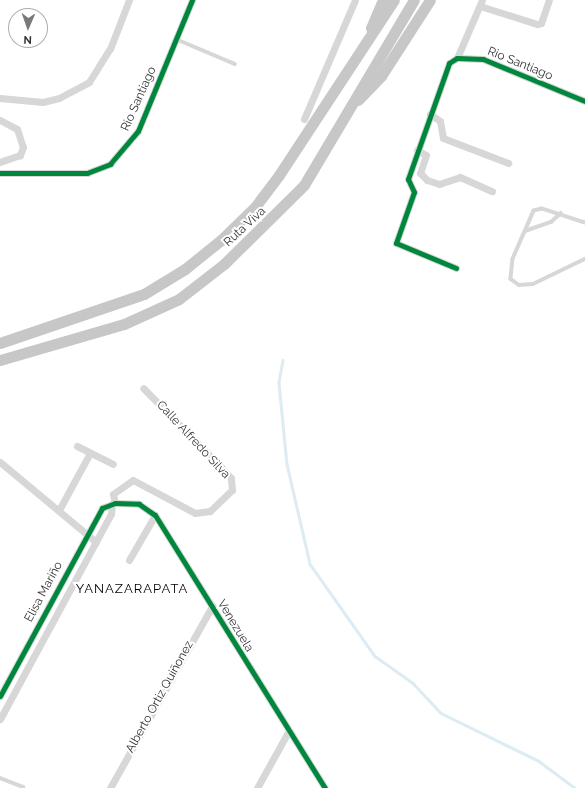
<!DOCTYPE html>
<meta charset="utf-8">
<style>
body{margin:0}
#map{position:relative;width:585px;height:788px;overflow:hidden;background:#fff;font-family:Raleway,sans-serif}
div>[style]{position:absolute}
.stream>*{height:2.5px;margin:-1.25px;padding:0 1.25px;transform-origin:1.25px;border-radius:1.25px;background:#ddebf3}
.service>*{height:3.5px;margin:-1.75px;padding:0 1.75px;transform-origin:1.75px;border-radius:1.75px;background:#d7d7d7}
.minor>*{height:7px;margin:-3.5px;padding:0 3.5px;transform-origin:3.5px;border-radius:3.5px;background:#d7d7d7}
.trunk>*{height:11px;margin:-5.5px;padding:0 5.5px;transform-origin:5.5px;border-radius:5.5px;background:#c7c7c7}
.cycleway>*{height:5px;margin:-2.5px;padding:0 2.5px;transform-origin:2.5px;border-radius:2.5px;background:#00873e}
span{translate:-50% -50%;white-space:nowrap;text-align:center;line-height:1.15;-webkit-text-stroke:4px #fff;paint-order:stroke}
.street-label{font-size:12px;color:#333}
.neighbourhood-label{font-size:13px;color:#000;letter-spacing:1px}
.north{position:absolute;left:8px;top:8px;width:40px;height:40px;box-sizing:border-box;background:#fff;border:1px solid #adadad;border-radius:50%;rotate:182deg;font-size:11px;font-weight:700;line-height:16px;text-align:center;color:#333}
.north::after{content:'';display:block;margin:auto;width:14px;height:18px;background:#7a7a7a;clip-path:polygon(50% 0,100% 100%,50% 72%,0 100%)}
</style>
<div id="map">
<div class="stream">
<i style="left:283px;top:360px;width:23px;rotate:100deg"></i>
<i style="left:279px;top:383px;width:81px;rotate:84.4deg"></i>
<i style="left:287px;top:464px;width:103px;rotate:77deg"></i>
<i style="left:310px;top:564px;width:113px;rotate:54.8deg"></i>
<i style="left:375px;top:656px;width:47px;rotate:35.4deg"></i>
<i style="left:413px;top:683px;width:41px;rotate:47deg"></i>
<i style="left:441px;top:713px;width:109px;rotate:26.1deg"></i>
<i style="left:539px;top:761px;width:45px;rotate:36.9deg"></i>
</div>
<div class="service">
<i style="left:176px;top:39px;width:64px;rotate:23deg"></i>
<i style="left:585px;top:223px;width:45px;rotate:-162deg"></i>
<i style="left:542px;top:209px;width:8px;rotate:166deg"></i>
<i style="left:534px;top:211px;width:52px;rotate:113.6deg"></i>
<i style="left:513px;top:259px;width:20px;rotate:96deg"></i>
<i style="left:511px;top:279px;width:10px;rotate:37deg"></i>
<i style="left:519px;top:285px;width:14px;rotate:-4deg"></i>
<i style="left:533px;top:284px;width:58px;rotate:-25.7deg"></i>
<i style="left:525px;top:231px;width:28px;rotate:-19deg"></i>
<i style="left:551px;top:222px;width:13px;rotate:-42deg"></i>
<i style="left:0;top:778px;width:25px;rotate:21deg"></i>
</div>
<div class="minor">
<i style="left:480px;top:6px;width:60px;rotate:17.5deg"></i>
<i style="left:537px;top:24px;width:4px;rotate:-14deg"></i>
<i style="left:541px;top:23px;width:24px;rotate:-71deg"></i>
<i style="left:457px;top:58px;width:63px;rotate:-66.7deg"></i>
<i style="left:0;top:98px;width:43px;rotate:5.3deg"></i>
<i style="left:43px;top:102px;width:16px;rotate:-14deg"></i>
<i style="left:59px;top:98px;width:34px;rotate:-28deg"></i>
<i style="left:89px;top:82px;width:39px;rotate:-58deg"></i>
<i style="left:110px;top:49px;width:53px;rotate:-68.8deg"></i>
<i style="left:430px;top:114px;width:12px;rotate:35deg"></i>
<i style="left:440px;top:121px;width:17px;rotate:80deg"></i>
<i style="left:443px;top:138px;width:70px;rotate:21deg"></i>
<i style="left:304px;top:119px;width:129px;rotate:-66.8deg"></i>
<i style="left:0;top:120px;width:19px;rotate:28deg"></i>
<i style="left:17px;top:129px;width:19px;rotate:72deg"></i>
<i style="left:23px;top:147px;width:9px;rotate:111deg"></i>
<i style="left:20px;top:155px;width:21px;rotate:161deg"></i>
<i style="left:417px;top:150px;width:10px;rotate:29deg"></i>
<i style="left:426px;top:155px;width:19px;rotate:108deg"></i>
<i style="left:420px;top:173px;width:10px;rotate:45deg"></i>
<i style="left:427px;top:180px;width:13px;rotate:18deg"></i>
<i style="left:439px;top:184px;width:22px;rotate:-18deg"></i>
<i style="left:460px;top:177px;width:35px;rotate:24deg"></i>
<i style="left:0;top:173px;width:87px"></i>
<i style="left:87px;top:173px;width:25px;rotate:-21deg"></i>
<i style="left:110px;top:164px;width:43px;rotate:-49.7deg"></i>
<i style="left:138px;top:131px;width:142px;rotate:-67.6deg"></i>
<i style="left:456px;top:268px;width:65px;rotate:-157.4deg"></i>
<i style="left:396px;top:243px;width:54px;rotate:-70.6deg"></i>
<i style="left:414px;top:192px;width:14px;rotate:-115deg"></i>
<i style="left:408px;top:179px;width:123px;rotate:-70.5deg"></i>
<i style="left:449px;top:63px;width:9px;rotate:-32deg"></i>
<i style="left:457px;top:58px;width:26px;rotate:2deg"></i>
<i style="left:483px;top:59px;width:110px;rotate:22.4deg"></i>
<i style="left:77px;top:446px;width:40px;rotate:26.6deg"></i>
<i style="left:0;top:462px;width:125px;rotate:39.8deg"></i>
<i style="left:115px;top:503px;width:9px;rotate:-103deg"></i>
<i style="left:113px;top:494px;width:24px;rotate:-35deg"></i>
<i style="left:133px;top:480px;width:70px;rotate:28deg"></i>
<i style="left:195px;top:513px;width:15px;rotate:-8deg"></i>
<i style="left:210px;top:511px;width:30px;rotate:-44deg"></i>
<i style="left:232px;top:490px;width:12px;rotate:-95deg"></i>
<i style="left:231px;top:478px;width:13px;rotate:-132deg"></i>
<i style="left:222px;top:468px;width:112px;rotate:-134.6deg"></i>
<i style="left:59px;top:510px;width:65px;rotate:-61.5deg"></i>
<i style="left:129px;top:560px;width:52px;rotate:-60deg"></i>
<i style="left:0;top:696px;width:214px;rotate:-61.5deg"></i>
<i style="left:102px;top:508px;width:14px;rotate:-21deg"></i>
<i style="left:115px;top:503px;width:24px;rotate:2deg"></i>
<i style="left:139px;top:504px;width:19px;rotate:35deg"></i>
<i style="left:155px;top:515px;width:322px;rotate:58.1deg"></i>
<i style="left:0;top:719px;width:233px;rotate:-61.6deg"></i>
<i style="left:111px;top:514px;width:10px;rotate:-84deg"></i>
<i style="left:110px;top:788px;width:209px;rotate:-60.7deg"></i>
<i style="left:257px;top:788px;width:64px;rotate:-61deg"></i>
</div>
<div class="trunk">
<i style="left:371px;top:28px;width:30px;rotate:-67deg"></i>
<i style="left:358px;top:100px;width:33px;rotate:-46deg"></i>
<i style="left:381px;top:76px;width:90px;rotate:-57.2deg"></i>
<i style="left:0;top:343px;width:152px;rotate:-18.8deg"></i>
<i style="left:144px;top:294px;width:48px;rotate:-31.4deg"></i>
<i style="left:185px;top:269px;width:46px;rotate:-38.9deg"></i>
<i style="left:221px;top:240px;width:47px;rotate:-44.1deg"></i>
<i style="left:255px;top:207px;width:40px;rotate:-53deg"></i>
<i style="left:279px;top:175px;width:209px;rotate:-56.7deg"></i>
<i style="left:0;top:360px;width:129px;rotate:-16.2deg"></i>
<i style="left:124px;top:324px;width:60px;rotate:-24.4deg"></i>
<i style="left:179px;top:299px;width:57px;rotate:-37.9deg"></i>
<i style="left:224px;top:264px;width:112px;rotate:-44.6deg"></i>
<i style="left:304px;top:185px;width:215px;rotate:-59.3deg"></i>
</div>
<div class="cycleway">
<i style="left:0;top:173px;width:87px"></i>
<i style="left:87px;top:173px;width:25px;rotate:-21deg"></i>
<i style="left:110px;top:164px;width:43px;rotate:-49.7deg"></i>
<i style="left:138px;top:131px;width:142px;rotate:-67.6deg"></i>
<i style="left:456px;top:268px;width:65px;rotate:-157.4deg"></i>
<i style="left:396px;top:243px;width:54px;rotate:-70.6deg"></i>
<i style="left:414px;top:192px;width:14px;rotate:-115deg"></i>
<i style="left:408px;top:179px;width:123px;rotate:-70.5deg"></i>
<i style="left:449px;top:63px;width:9px;rotate:-32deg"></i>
<i style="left:457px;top:58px;width:26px;rotate:2deg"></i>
<i style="left:483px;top:59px;width:110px;rotate:22.4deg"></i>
<i style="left:0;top:696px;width:214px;rotate:-61.5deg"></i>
<i style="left:102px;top:508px;width:14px;rotate:-21deg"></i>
<i style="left:115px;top:503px;width:24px;rotate:2deg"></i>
<i style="left:139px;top:504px;width:19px;rotate:35deg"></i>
<i style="left:155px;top:515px;width:322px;rotate:58.1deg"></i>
</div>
<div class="street-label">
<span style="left:520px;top:64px;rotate:22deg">Rio Santiago</span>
<span style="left:139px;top:99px;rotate:-66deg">Rio Santiago</span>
<span style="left:245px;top:227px;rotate:-43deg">Ruta Viva</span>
<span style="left:193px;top:440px;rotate:47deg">Calle Alfredo Silva</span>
<span style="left:44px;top:592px;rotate:-62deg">Elisa Mariño</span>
<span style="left:235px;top:626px;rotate:59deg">Venezuela</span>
<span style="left:160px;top:697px;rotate:-61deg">Alberto Ortiz Quiñonez</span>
</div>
<div class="neighbourhood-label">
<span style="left:132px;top:589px">YANAZARAPATA</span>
</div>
<div class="north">N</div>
</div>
